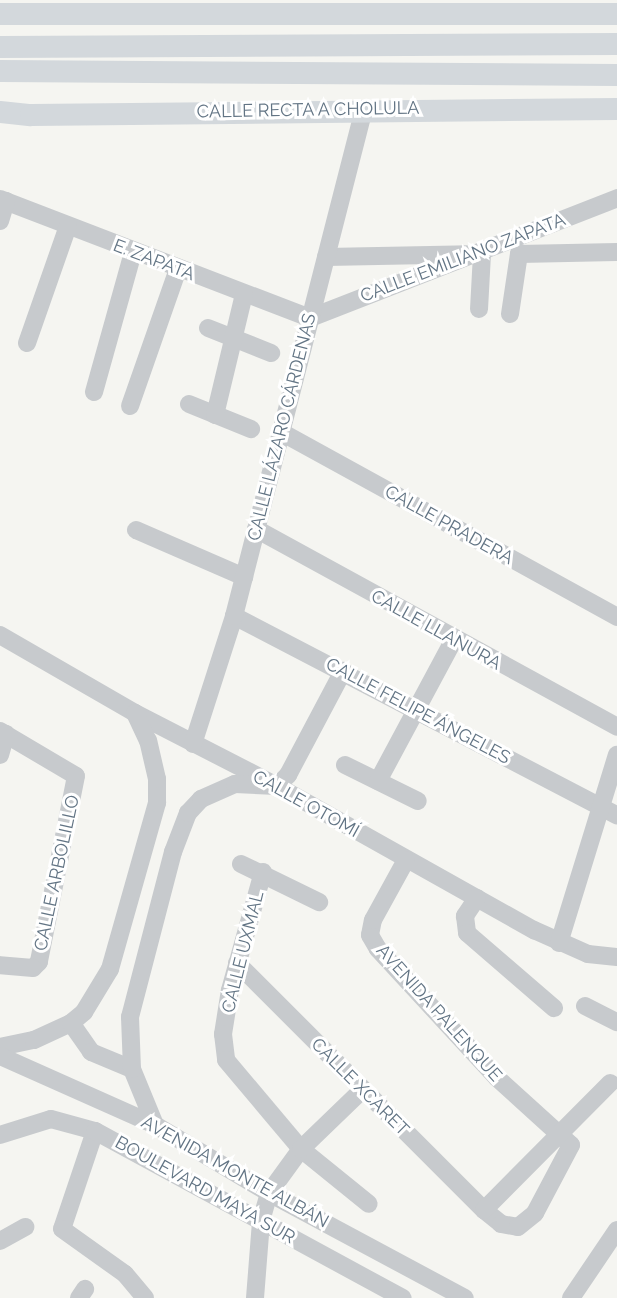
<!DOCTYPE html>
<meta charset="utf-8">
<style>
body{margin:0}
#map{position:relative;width:617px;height:1298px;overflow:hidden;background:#f5f5f1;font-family:Raleway,sans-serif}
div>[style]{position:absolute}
.minor>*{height:18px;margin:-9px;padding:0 9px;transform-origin:9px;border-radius:9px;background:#c7cacd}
.major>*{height:22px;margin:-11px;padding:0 11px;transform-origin:11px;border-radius:11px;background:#d3d8dc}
span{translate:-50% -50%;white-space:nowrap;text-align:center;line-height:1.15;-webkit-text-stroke:6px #fff;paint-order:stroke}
.street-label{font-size:18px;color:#627484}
</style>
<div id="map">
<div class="minor">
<i style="left:0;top:199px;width:332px;rotate:21deg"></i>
<i style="left:310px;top:318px;width:330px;rotate:-21.3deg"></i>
<i style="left:0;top:221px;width:21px;rotate:-73deg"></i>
<i style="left:326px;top:257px;width:156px;rotate:-1.1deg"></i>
<i style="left:482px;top:254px;width:55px;rotate:93.1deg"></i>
<i style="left:510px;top:314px;width:61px;rotate:-81.5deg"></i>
<i style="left:519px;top:254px;width:98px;rotate:-1.2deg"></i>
<i style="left:208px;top:328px;width:68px;rotate:21.6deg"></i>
<i style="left:27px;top:343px;width:124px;rotate:-70.7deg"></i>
<i style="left:94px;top:392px;width:145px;rotate:-74.4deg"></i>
<i style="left:189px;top:404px;width:67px;rotate:22deg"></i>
<i style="left:130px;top:406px;width:145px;rotate:-70.7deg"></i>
<i style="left:215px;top:415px;width:124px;rotate:-76.5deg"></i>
<i style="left:281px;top:432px;width:384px;rotate:28.8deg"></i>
<i style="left:256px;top:529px;width:412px;rotate:28.7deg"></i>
<i style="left:136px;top:530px;width:118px;rotate:23.5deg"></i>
<i style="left:234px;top:616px;width:432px;rotate:27.5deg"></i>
<i style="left:0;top:635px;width:156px;rotate:30deg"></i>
<i style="left:135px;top:713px;width:160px;rotate:27.2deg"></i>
<i style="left:277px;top:786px;width:295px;rotate:29.3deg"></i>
<i style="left:534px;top:930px;width:59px;rotate:24deg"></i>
<i style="left:588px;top:954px;width:29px;rotate:6deg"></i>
<i style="left:0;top:731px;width:88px;rotate:30.6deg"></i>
<i style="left:76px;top:776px;width:190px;rotate:101.3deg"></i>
<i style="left:39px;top:962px;width:8px;rotate:135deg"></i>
<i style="left:33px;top:968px;width:33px;rotate:-175deg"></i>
<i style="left:193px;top:744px;width:134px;rotate:-72.2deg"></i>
<i style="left:234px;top:616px;width:523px;rotate:-75.62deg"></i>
<i style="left:0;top:755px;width:22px;rotate:-74deg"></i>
<i style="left:345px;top:765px;width:81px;rotate:26.3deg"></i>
<i style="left:378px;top:781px;width:159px;rotate:-61.8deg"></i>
<i style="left:241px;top:864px;width:87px;rotate:26deg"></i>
<i style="left:263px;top:872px;width:123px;rotate:105.6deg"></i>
<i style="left:230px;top:990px;width:45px;rotate:99deg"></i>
<i style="left:223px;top:1034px;width:26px;rotate:83deg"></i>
<i style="left:226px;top:1060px;width:116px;rotate:49.9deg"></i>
<i style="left:301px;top:1149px;width:87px;rotate:39deg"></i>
<i style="left:477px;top:898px;width:22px;rotate:124deg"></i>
<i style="left:465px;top:916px;width:17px;rotate:83deg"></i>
<i style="left:467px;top:933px;width:115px;rotate:40.8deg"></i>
<i style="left:559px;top:943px;width:197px;rotate:-72.9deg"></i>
<i style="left:237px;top:963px;width:349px;rotate:45deg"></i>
<i style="left:484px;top:1210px;width:22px;rotate:39deg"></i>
<i style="left:501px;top:1224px;width:17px;rotate:10deg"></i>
<i style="left:518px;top:1227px;width:22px;rotate:-39deg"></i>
<i style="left:535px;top:1213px;width:77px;rotate:-62.1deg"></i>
<i style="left:571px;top:1145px;width:100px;rotate:-137.8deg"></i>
<i style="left:497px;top:1078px;width:176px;rotate:-132.7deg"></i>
<i style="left:378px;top:949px;width:16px;rotate:-120deg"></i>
<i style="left:370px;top:935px;width:15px;rotate:-79deg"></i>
<i style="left:373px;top:920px;width:68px;rotate:-61.2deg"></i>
<i style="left:585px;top:1006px;width:36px;rotate:27deg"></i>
<i style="left:71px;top:1023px;width:35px;rotate:55deg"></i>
<i style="left:91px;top:1052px;width:44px;rotate:22.5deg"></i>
<i style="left:0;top:1047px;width:35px;rotate:-12deg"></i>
<i style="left:34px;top:1040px;width:41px;rotate:-24.7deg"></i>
<i style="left:71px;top:1023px;width:17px;rotate:-40deg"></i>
<i style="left:84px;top:1012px;width:50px;rotate:-58.8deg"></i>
<i style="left:110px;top:969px;width:173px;rotate:-74.2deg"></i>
<i style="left:157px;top:803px;width:24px;rotate:-90deg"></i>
<i style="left:157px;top:779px;width:39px;rotate:-103deg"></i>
<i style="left:148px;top:741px;width:31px;rotate:-115deg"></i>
<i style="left:0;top:1056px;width:170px;rotate:24deg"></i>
<i style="left:155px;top:1125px;width:133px;rotate:30.8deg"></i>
<i style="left:269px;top:1193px;width:222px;rotate:28.2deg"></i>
<i style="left:155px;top:1125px;width:61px;rotate:-112.3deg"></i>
<i style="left:132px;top:1069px;width:52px;rotate:-92.2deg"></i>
<i style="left:130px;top:1017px;width:171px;rotate:-75.4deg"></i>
<i style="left:173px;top:852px;width:42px;rotate:-69deg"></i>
<i style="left:188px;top:813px;width:19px;rotate:-47deg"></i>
<i style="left:201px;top:799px;width:37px;rotate:-24deg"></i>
<i style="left:235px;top:784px;width:42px;rotate:2.7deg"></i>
<i style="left:277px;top:786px;width:16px;rotate:-45deg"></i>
<i style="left:288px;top:775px;width:118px;rotate:-62.1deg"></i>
<i style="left:95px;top:1131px;width:103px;rotate:108.6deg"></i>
<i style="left:62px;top:1229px;width:77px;rotate:35.5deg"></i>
<i style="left:125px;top:1274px;width:31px;rotate:50deg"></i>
<i style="left:0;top:1135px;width:53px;rotate:-17.4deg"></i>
<i style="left:51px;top:1119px;width:46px;rotate:15.3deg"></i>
<i style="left:95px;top:1131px;width:350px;rotate:28.5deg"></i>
<i style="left:484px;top:1210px;width:179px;rotate:-45.2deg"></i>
<i style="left:0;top:1241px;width:29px;rotate:-29deg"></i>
<i style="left:79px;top:1298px;width:11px;rotate:-56deg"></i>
<i style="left:255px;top:1298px;width:77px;rotate:-85.5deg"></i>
<i style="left:261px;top:1221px;width:29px;rotate:-74deg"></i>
<i style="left:269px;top:1193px;width:54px;rotate:-54deg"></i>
<i style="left:301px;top:1149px;width:85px;rotate:-44deg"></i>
<i style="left:571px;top:1298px;width:82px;rotate:-55.9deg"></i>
</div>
<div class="major">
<i style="left:0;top:14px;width:617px"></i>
<i style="left:0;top:47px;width:617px;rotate:-0.28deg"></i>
<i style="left:0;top:71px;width:617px;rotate:0.37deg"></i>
<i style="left:0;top:112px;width:31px;rotate:6deg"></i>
<i style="left:31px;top:115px;width:586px;rotate:-0.59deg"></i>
</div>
<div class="street-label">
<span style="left:308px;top:110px;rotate:-1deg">CALLE RECTA A CHOLULA</span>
<span style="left:463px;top:258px;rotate:-21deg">CALLE EMILIANO ZAPATA</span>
<span style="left:154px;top:260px;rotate:21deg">E. ZAPATA</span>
<span style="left:282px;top:427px;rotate:-76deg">CALLE LÁZARO CÁRDENAS</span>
<span style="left:449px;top:525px;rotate:29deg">CALLE PRADERA</span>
<span style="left:436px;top:630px;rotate:29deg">CALLE LLANURA</span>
<span style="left:418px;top:711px;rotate:28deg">CALLE FELIPE ÁNGELES</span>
<span style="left:306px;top:804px;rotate:29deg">CALLE OTOMÍ</span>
<span style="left:57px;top:873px;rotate:-78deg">CALLE ARBOLILLO</span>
<span style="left:243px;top:952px;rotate:-76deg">CALLE UXMAL</span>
<span style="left:439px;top:1013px;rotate:48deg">AVENIDA PALENQUE</span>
<span style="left:360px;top:1087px;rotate:45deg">CALLE XCARET</span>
<span style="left:235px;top:1172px;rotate:29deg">AVENIDA MONTE ALBÁN</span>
<span style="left:205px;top:1190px;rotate:29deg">BOULEVARD MAYA SUR</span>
</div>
</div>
